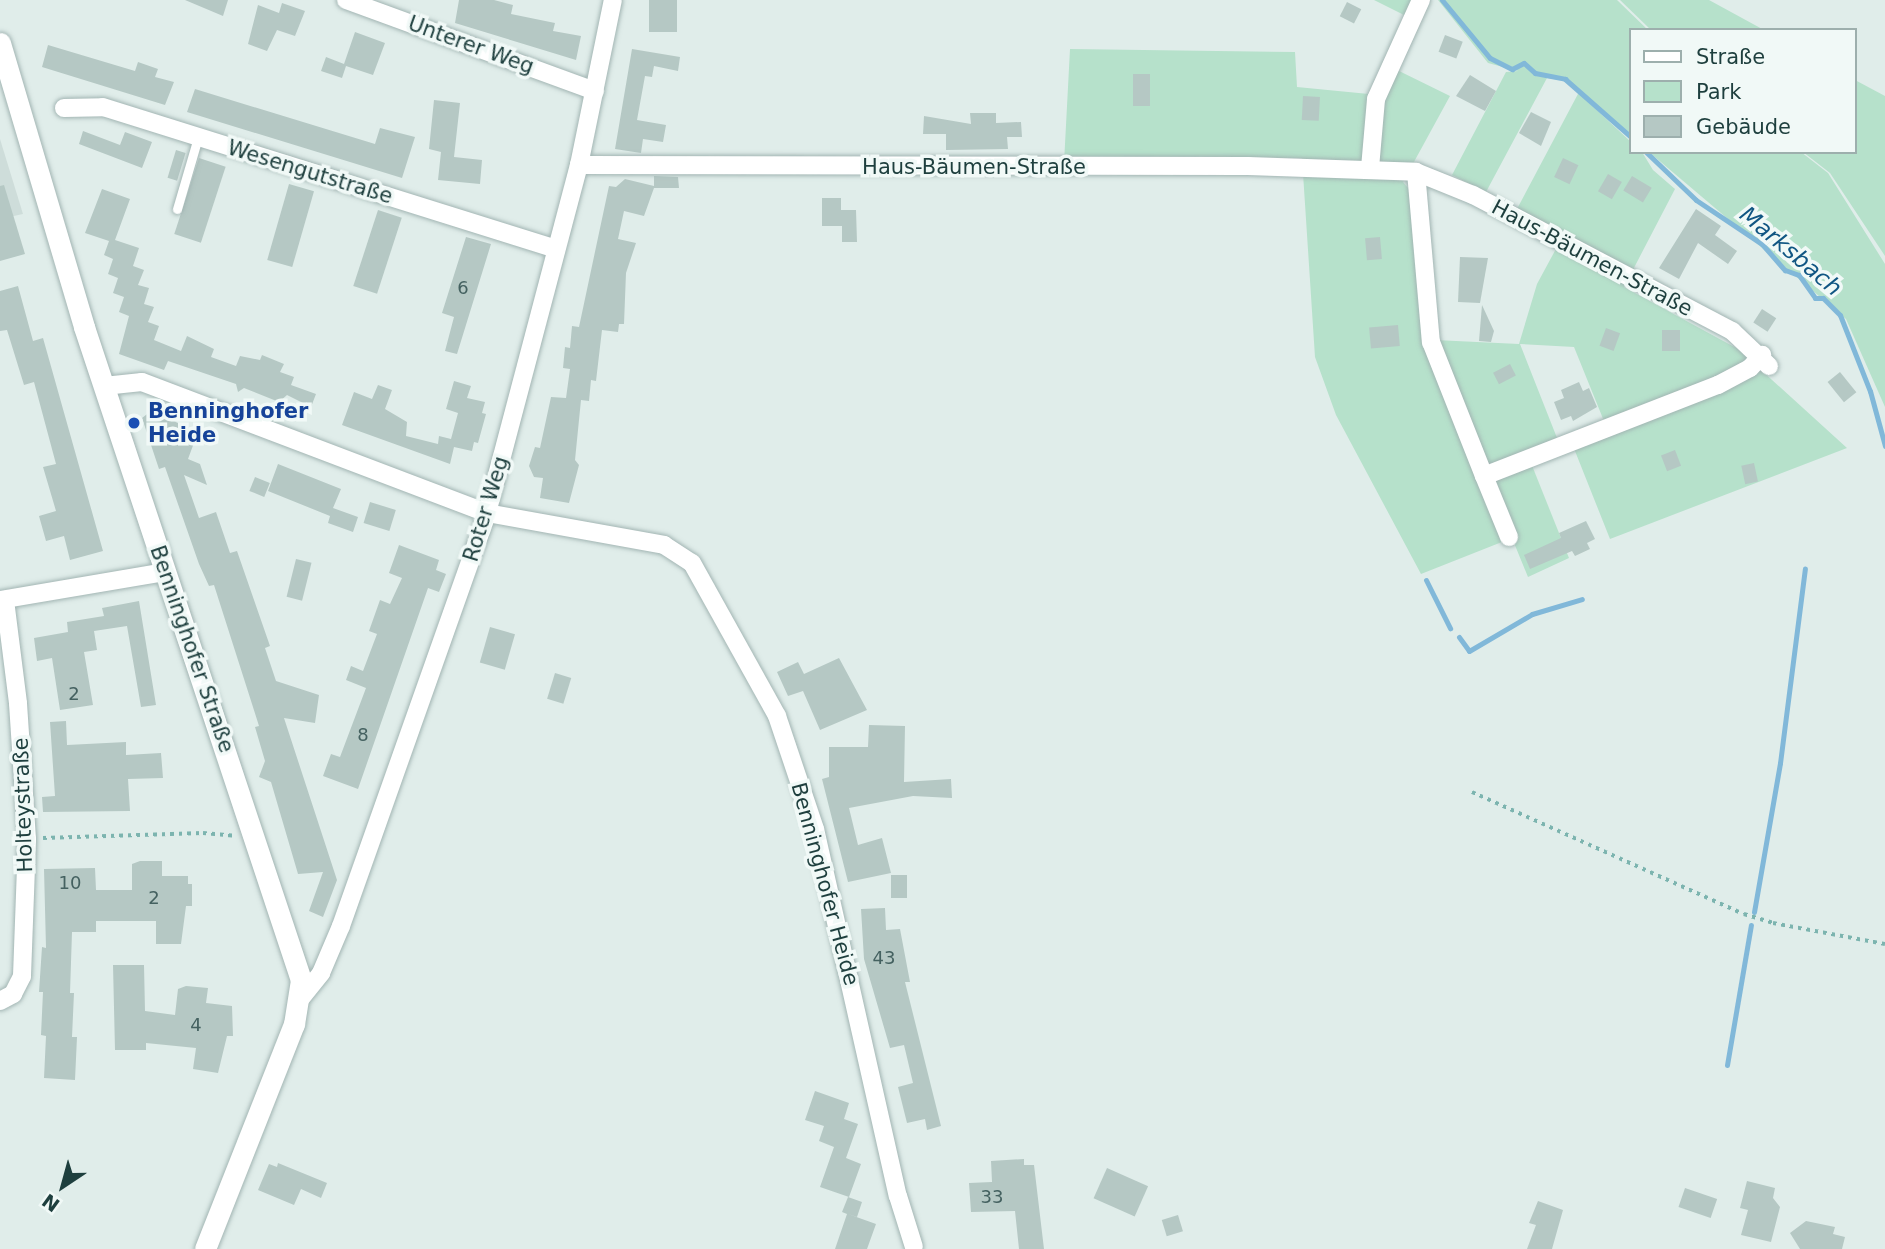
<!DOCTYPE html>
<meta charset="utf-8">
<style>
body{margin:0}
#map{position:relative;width:1885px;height:1249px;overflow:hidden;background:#e0edea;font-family:"DejaVu Sans",sans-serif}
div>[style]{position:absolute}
.built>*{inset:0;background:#ceddda}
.green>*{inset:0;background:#b6e1cb}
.stream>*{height:5px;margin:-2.5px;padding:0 2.5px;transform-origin:2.5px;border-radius:2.5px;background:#81b8d9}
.building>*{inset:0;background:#b5c8c4;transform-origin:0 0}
.path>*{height:3.5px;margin-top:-1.75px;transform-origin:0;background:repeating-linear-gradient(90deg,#7cb4af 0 3.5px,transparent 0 8.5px)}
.roads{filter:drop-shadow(0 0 2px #a2b5b3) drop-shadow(0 0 2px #a2b5b3)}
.lane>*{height:9px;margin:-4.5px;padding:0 4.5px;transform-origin:4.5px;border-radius:4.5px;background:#fff}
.street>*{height:18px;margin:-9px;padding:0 9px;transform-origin:9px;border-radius:9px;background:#fff}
.secondary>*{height:21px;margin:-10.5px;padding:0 10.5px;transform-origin:10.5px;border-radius:10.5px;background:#fff}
.dots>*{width:19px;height:19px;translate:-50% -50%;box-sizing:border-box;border:4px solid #f1f9f7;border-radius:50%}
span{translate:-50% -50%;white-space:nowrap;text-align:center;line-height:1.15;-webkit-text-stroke:7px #f1f9f7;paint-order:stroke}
.number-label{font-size:18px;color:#446160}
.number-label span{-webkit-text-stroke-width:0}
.street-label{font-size:21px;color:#1e3f3e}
.transit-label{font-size:21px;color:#164399;font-weight:700}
.left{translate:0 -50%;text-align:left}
.water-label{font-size:23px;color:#115683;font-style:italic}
.legend{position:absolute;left:1629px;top:28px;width:228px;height:126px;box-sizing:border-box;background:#f1f9f7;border:2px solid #9dafad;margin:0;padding:9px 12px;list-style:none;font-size:21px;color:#1e3f3e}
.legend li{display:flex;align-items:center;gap:14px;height:35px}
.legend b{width:35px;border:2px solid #9dafad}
.north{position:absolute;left:28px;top:1151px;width:70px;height:70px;-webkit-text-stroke:5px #f1f9f7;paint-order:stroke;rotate:216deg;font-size:19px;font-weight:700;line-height:28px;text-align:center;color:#1e3f3e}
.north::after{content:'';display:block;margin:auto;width:24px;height:32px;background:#1e3f3e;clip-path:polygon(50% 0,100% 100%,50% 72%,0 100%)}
</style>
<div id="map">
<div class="built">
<i style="clip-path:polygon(0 139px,23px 214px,0 219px)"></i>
</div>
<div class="green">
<i style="clip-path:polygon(1374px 0,1414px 0,1406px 16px)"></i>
<i style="clip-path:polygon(1438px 0,1617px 0,1648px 30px,1631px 30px,1631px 137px,1586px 100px,1631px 142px,1631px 152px,1642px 152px,1653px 170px,1675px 189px,1624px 287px,1738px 349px,1847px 448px,1610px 539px,1573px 446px,1608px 431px,1574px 347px,1520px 344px,1559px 443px,1531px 463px,1569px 558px,1528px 577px,1512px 538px,1421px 574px,1336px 415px,1315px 357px,1302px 158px,1195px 157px,1192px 164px,1064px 163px,1070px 49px,1295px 52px,1297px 87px,1379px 95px,1393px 68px,1450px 96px,1403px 182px,1413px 194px,1435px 340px,1519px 344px,1537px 284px,1564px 234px,1517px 209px,1579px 92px,1567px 81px,1547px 78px,1486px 192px,1452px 175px,1506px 72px,1518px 71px,1488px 63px)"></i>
<i style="clip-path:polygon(1620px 0,1709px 0,1764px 30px,1651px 30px)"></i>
<i style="clip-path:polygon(1855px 80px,1885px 96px,1885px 256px,1830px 173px,1803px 152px,1855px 152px)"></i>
<i style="clip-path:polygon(1649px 152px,1801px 152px,1828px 173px,1885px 264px,1885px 407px,1846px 319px)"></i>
</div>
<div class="stream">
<i style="left:1442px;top:0;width:75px;rotate:50.4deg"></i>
<i style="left:1490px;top:58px;width:25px;rotate:27deg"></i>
<i style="left:1512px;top:69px;width:13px;rotate:-27deg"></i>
<i style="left:1524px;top:63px;width:15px;rotate:42deg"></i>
<i style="left:1535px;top:73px;width:31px;rotate:11deg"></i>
<i style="left:1565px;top:79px;width:88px;rotate:41.3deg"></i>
<i style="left:1646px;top:152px;width:69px;rotate:43.8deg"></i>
<i style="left:1696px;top:200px;width:79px;rotate:33.7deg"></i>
<i style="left:1762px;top:244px;width:35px;rotate:49deg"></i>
<i style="left:1785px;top:270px;width:15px;rotate:20deg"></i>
<i style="left:1799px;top:275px;width:28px;rotate:55deg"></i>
<i style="left:1815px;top:298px;width:8px"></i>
<i style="left:1823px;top:298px;width:24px;rotate:45deg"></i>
<i style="left:1840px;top:315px;width:82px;rotate:68.5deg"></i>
<i style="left:1870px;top:391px;width:57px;rotate:74.7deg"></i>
<i style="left:1426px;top:580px;width:54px;rotate:63.4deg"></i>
<i style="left:1459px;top:637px;width:17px;rotate:54deg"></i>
<i style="left:1469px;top:651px;width:73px;rotate:-30.4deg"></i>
<i style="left:1532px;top:614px;width:52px;rotate:-16.7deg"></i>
<i style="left:1754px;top:912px;width:151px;rotate:-80.1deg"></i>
<i style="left:1780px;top:763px;width:196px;rotate:-82.7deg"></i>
<i style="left:1727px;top:1065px;width:142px;rotate:-80.3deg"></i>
</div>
<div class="building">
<i style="clip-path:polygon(185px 0,228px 0,223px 16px)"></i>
<i style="clip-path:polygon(459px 0,494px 0,513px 5px,511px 14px,555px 23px,553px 31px,581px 36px,576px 60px,455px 23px)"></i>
<i style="left:649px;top:0;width:28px;height:32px"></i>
<i style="left:1347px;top:2px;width:16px;height:16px;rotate:27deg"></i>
<i style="clip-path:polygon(282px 3px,305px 11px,295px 36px,277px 30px,267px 51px,248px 44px,258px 5px,279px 13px)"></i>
<i style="clip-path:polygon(355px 32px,385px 43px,373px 75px,346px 66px,342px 78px,321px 71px,326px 57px,344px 64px)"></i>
<i style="left:1445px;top:35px;width:19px;height:18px;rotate:21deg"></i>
<i style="clip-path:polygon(48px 45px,135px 71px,138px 62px,158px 69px,155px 77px,174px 82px,165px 105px,42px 67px)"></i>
<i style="clip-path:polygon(632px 49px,680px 57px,678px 71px,654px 66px,652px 77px,645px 76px,637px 120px,666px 125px,663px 142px,643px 139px,641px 153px,615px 149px)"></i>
<i style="left:1133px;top:74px;width:17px;height:32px"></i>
<i style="clip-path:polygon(1470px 75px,1496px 91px,1485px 111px,1456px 96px)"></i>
<i style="clip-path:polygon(195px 89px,375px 144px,380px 128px,415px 137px,402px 178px,187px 112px)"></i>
<i style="left:1303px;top:96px;width:17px;height:24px;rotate:3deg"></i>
<i style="clip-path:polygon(434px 100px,460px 103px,454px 157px,482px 160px,480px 184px,438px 180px,441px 152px,429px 149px)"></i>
<i style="clip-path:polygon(1531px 112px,1551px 122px,1541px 146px,1519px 133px)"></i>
<i style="clip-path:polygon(970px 113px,996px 113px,996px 123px,1021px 122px,1022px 137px,1007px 137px,1008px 149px,946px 150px,946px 134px,923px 134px,924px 116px,971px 124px)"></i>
<i style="clip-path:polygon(83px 131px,120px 145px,125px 132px,152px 142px,142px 168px,79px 144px)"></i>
<i style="left:176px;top:150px;width:10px;height:29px;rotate:17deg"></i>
<i style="left:199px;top:158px;width:28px;height:80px;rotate:18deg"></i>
<i style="left:1563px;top:158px;width:17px;height:21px;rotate:25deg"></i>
<i style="left:1608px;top:174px;width:16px;height:20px;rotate:30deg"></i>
<i style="clip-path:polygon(654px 176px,678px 177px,679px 188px,654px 188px,644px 216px,624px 211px,618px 239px,636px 243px,626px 273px,624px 324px,619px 324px,618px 332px,602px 330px,596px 381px,591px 380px,589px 401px,581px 400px,575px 460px,579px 465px,569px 503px,540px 498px,543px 478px,534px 477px,529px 466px,535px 447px,540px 448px,551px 397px,566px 398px,570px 369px,563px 368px,565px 347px,570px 348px,572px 326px,579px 327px,609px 186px,616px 187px,625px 179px,654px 186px)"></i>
<i style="left:1632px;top:176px;width:23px;height:17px;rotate:31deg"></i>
<i style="left:289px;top:184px;width:26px;height:79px;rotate:16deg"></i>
<i style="clip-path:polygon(4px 185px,25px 254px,0 261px,0 186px)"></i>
<i style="clip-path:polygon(102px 189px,130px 199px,115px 240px,139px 248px,133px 266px,144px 270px,138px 285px,149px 288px,144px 304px,154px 307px,148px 322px,159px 326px,154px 340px,181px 351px,187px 336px,214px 349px,211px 357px,236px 366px,240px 356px,260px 360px,262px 355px,284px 364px,280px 372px,294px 377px,291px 385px,316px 394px,311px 407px,287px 395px,279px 402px,244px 388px,238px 392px,236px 384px,168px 361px,164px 370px,119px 354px,129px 316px,119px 312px,124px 297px,113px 293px,118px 278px,108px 274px,113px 259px,104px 255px,109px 241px,85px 233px)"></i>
<i style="clip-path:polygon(822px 198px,841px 198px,841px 210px,856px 210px,857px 242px,842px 242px,842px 226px,822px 226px)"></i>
<i style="clip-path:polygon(1696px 209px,1721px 226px,1715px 235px,1737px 251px,1728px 264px,1698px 243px,1679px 279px,1659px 268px)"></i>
<i style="left:378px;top:210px;width:25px;height:80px;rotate:18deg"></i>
<i style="clip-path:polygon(466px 237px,491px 244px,457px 354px,445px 351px,454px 317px,442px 313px)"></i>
<i style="left:1380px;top:237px;width:22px;height:15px;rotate:85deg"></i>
<i style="clip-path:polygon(1460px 257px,1488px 258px,1480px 303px,1458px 302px)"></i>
<i style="clip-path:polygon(18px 286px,33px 341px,43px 338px,103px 551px,70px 560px,64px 536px,46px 541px,39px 516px,56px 511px,43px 467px,56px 464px,34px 382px,24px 385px,7px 330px,0 331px,0 291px)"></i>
<i style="clip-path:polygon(1482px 305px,1494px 331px,1491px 342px,1479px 341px)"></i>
<i style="left:1762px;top:309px;width:17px;height:16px;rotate:33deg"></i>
<i style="left:1398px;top:325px;width:21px;height:29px;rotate:85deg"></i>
<i style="left:1606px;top:328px;width:15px;height:19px;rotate:20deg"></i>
<i style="left:1662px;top:330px;width:18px;height:21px"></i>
<i style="left:1510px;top:364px;width:13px;height:19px;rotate:63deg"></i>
<i style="left:1840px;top:372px;width:26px;height:16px;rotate:51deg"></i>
<i style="clip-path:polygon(454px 381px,471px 386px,467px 398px,485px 402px,482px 413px,486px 414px,478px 443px,474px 442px,472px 451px,454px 447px,450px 464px,342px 425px,354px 392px,372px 399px,378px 385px,392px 390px,385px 409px,407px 422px,406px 436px,438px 444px,439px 436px,451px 439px,458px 413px,446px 409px)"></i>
<i style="clip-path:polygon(1579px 382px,1583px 391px,1589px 388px,1597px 407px,1573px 421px,1571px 416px,1561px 420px,1554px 402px,1564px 398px,1561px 390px)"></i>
<i style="clip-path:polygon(151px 411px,198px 432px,188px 459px,200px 464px,207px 485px,184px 475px,199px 518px,216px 512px,230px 553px,237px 551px,270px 646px,265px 648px,276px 681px,319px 695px,315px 723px,284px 718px,337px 880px,323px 917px,309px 911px,323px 872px,298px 874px,271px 782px,259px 777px,265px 761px,255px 727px,259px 726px,214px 585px,209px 586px,199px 564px,165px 467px,159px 469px,142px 418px)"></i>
<i style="left:1675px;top:450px;width:17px;height:15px;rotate:69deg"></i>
<i style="left:1754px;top:463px;width:19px;height:13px;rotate:78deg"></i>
<i style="clip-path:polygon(278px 464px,341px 489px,333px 508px,358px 517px,353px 532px,328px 523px,330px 516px,268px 491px)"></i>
<i style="left:255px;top:477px;width:16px;height:15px;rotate:22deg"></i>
<i style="left:370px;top:502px;width:27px;height:22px;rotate:17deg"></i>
<i style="clip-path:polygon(1586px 521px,1595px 539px,1587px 543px,1590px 549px,1575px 556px,1572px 551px,1530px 569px,1524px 555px,1561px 538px,1559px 533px)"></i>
<i style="clip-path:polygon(399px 545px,439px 560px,436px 570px,446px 574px,439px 592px,428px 588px,358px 789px,323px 776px,331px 754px,340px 757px,366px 688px,346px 680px,351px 666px,363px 671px,377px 634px,369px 631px,380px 600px,390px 604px,402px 578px,389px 573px)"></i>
<i style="left:296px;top:559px;width:16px;height:39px;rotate:14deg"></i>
<i style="clip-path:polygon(139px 601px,156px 705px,141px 707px,127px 626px,94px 631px,97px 650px,84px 652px,93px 705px,60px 710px,52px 658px,37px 661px,34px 638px,68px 632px,67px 622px,104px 616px,102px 608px)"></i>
<i style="left:490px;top:627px;width:26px;height:37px;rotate:16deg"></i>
<i style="clip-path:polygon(839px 658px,867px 710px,820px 730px,803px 691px,788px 696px,777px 672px,798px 662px,804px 674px)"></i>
<i style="left:555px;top:673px;width:17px;height:27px;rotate:17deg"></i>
<i style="clip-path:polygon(66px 721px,67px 745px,126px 742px,126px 755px,161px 753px,163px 778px,128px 779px,130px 811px,43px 812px,42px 797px,55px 796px,50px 722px)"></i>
<i style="clip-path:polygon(869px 725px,905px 726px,904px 782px,951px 779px,952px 798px,913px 796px,849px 808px,858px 845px,882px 838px,891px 873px,848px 882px,822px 779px,829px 777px,829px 747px,868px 747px)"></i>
<i style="clip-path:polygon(140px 861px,162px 861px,162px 876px,188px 876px,188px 884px,192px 884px,192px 906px,186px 906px,181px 944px,156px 944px,156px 921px,96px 921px,96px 932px,72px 932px,70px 993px,74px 993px,72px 1037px,77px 1037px,75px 1080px,44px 1078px,46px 1036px,41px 1035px,43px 992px,39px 992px,42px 947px,46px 948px,44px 869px,95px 868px,96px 890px,132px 890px,132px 864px)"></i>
<i style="left:891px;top:875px;width:16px;height:23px"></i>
<i style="clip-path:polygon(885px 908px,886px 930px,900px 929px,910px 982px,905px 982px,941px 1126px,927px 1130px,925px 1119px,907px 1123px,898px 1087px,913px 1083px,904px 1045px,890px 1048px,864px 959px,861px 909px)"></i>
<i style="clip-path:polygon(113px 965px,144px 965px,145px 1011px,175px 1015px,178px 989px,186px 986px,208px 988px,206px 1003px,232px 1006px,233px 1036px,227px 1036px,218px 1073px,193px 1069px,196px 1048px,146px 1043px,146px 1050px,115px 1050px)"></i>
<i style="clip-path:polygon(815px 1091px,849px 1103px,844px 1119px,858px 1124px,846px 1158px,861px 1164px,849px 1197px,820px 1187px,834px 1147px,819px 1141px,824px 1126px,805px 1120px)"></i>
<i style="clip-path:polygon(1024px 1159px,1024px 1165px,1034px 1165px,1044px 1249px,1019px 1249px,1015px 1211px,971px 1212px,969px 1183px,992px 1182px,991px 1161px)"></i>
<i style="clip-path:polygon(278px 1163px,327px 1183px,321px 1198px,301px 1189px,294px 1205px,258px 1190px,269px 1164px,277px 1167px)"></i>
<i style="left:1107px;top:1168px;width:45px;height:33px;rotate:24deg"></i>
<i style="clip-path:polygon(1747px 1181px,1775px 1188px,1773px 1198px,1780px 1207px,1771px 1242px,1741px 1235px,1748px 1210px,1740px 1208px)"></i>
<i style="left:1685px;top:1188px;width:34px;height:20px;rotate:19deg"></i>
<i style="clip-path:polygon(848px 1197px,862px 1202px,857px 1217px,848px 1214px,876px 1224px,867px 1249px,835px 1249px,847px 1214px,842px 1212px)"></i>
<i style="clip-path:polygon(1538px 1201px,1563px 1210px,1552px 1249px,1527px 1249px,1536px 1225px,1529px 1223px)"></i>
<i style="left:1178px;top:1215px;width:17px;height:17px;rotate:73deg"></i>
<i style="clip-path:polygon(1806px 1221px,1835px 1227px,1833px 1234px,1845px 1237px,1842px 1249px,1800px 1249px,1790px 1233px)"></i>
</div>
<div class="path">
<i style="left:1472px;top:792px;width:298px;rotate:24.2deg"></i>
<i style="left:1744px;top:914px;width:30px;rotate:17deg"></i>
<i style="left:1773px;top:923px;width:114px;rotate:10.6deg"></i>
<i style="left:43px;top:838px;width:160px;rotate:-1.8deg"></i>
<i style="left:203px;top:833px;width:32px;rotate:5deg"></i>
</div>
<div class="roads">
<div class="lane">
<i style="left:177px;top:209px;width:75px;rotate:-73.7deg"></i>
</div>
<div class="street">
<i style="left:346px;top:0;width:265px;rotate:20.1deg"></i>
<i style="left:64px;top:108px;width:39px;rotate:-1deg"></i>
<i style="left:103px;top:107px;width:473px;rotate:17.4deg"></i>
<i style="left:579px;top:165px;width:669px;rotate:0.09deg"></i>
<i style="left:1248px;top:166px;width:168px;rotate:2deg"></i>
<i style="left:1416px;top:172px;width:61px;rotate:22deg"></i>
<i style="left:1473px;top:195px;width:293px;rotate:27.7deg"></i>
<i style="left:1732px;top:331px;width:51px;rotate:43.4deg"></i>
<i style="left:1370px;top:168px;width:69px;rotate:-85deg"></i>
<i style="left:1376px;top:99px;width:109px;rotate:-65.6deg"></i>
<i style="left:1416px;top:172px;width:171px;rotate:85deg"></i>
<i style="left:1431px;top:342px;width:144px;rotate:68.4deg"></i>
<i style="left:1484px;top:476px;width:251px;rotate:-21.3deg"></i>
<i style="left:1718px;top:385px;width:36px;rotate:-28deg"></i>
<i style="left:1750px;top:368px;width:18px;rotate:-47deg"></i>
<i style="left:104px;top:386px;width:38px;rotate:-6deg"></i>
<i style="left:142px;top:382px;width:369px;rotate:20.8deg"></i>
<i style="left:487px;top:513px;width:180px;rotate:10.2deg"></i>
<i style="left:664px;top:545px;width:33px;rotate:33deg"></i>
<i style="left:692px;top:563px;width:175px;rotate:60.9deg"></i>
<i style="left:777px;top:716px;width:119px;rotate:71.4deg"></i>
<i style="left:815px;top:829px;width:376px;rotate:77.3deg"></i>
<i style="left:898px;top:1196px;width:53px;rotate:72.6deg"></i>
<i style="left:1484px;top:476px;width:66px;rotate:67.7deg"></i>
<i style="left:0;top:600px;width:168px;rotate:-9.6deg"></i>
<i style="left:301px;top:998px;width:32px;rotate:-51deg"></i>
<i style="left:321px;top:973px;width:51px;rotate:-66.9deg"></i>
<i style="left:341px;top:926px;width:438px;rotate:-70.5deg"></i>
<i style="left:487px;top:513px;width:360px;rotate:-75.2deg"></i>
<i style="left:579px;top:165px;width:168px;rotate:-78.4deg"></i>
<i style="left:0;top:1001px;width:15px;rotate:-28deg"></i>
<i style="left:13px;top:994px;width:20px;rotate:-63deg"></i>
<i style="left:22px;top:976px;width:137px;rotate:-87.9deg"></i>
<i style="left:27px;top:839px;width:136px;rotate:-93.8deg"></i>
<i style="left:18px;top:703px;width:104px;rotate:-97.2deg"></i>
</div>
<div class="secondary">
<i style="left:0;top:43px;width:296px;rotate:73.5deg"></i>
<i style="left:84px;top:327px;width:688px;rotate:71.62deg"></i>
<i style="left:301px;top:980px;width:45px;rotate:99deg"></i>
<i style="left:294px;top:1024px;width:242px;rotate:111.6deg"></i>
</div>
</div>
<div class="dots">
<i style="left:134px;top:423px;background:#1a4fb4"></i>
</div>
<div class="number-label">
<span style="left:463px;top:288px">6</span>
<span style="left:74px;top:694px">2</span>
<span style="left:363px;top:735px">8</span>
<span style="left:70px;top:883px">10</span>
<span style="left:154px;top:898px">2</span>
<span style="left:884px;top:958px">43</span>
<span style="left:196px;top:1025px">4</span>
<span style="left:992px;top:1197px">33</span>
</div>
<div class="street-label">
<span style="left:471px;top:45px;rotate:20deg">Unterer Weg</span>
<span style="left:974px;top:167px">Haus-Bäumen-Straße</span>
<span style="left:310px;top:172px;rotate:17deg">Wesengutstraße</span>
<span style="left:1592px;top:258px;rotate:28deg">Haus-Bäumen-Straße</span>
<span style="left:486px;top:509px;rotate:-73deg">Roter Weg</span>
<span style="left:192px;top:649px;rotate:71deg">Benninghofer Straße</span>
<span style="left:23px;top:805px;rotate:-92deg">Holteystraße</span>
<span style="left:825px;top:884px;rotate:75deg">Benninghofer Heide</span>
</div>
<div class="transit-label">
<span class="left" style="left:148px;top:423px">Benninghofer<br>Heide</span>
</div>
<div class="water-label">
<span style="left:1791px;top:251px;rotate:40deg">Marksbach</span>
</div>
<ul class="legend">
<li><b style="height:9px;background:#fff"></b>Straße</li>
<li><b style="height:19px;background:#b6e1cb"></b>Park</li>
<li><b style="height:19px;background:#b5c8c4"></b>Gebäude</li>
</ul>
<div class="north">N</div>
</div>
